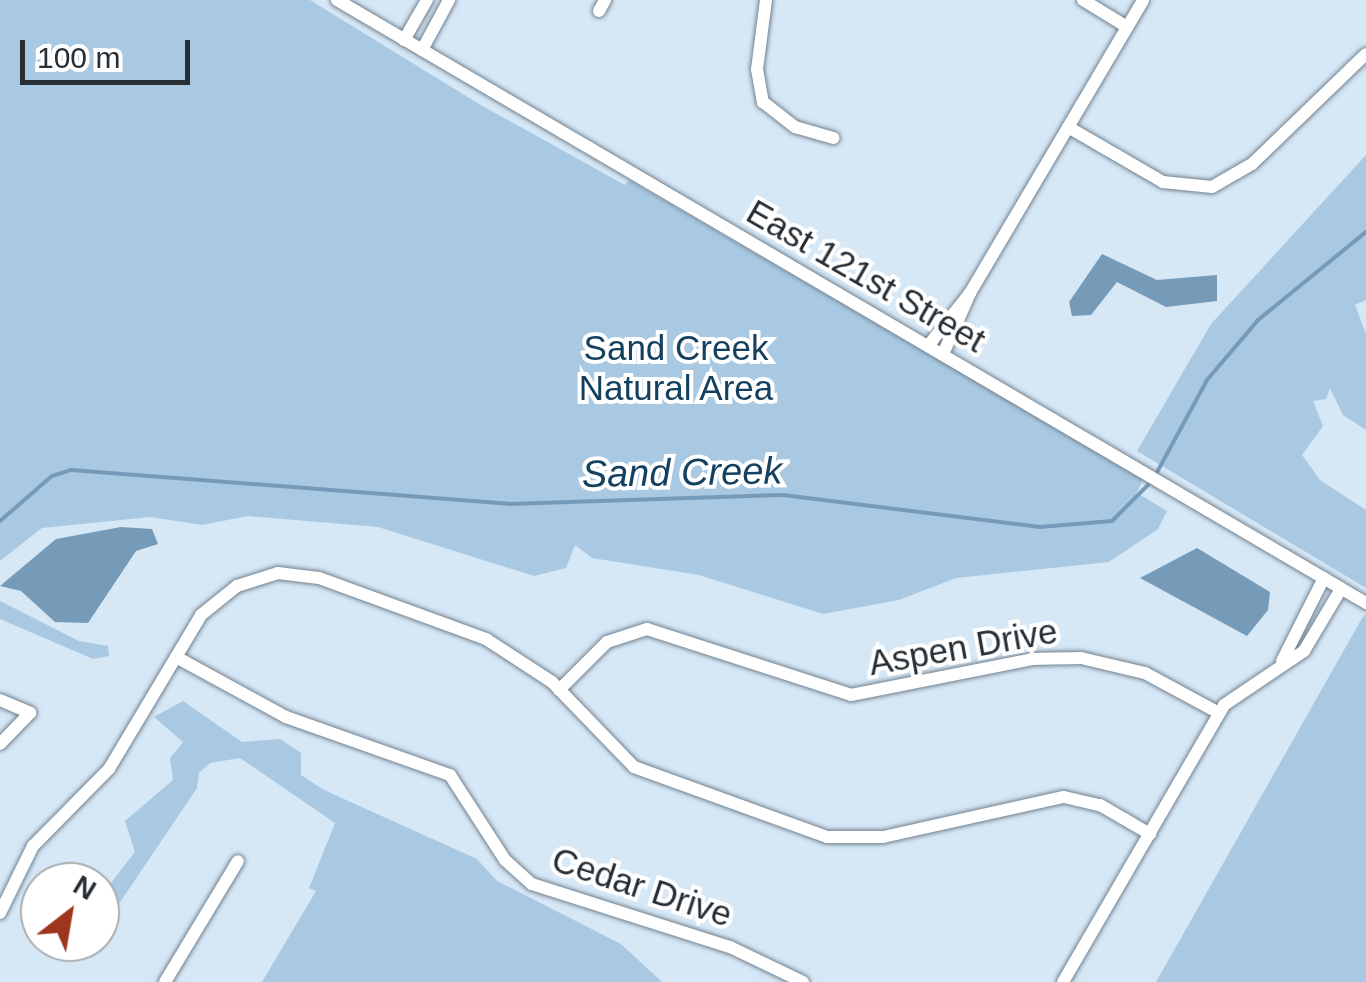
<!DOCTYPE html>
<style>
body{margin:0}
#map{position:relative;width:1366px;height:982px;overflow:hidden;background:#d6e7f6;font-family:Helvetica,sans-serif}
div>[style]{position:absolute}
.green>*{inset:0;background:#a9c9e2}
.water>*{inset:0;background:#769bb9}
.stream>*{height:4px;margin:-2px;padding:0 2px;transform-origin:2px;border-radius:2px;background:#769bb9}
.roads{filter:drop-shadow(0 0 2px #72828f) drop-shadow(0 0 2px #72828f)}
.minor>*{height:12px;margin:-6px;padding:0 6px;transform-origin:6px;border-radius:6px;background:#fff}
span{translate:-50% -50%;white-space:nowrap;text-align:center;line-height:1.15;-webkit-text-stroke:8px #fff;paint-order:stroke}
.street-label{font-size:35px;color:#282f34}
.park-label{font-size:35px;color:#13405f}
.water-label{font-size:38px;color:#154160;font-style:italic}
.north{position:absolute;left:20px;top:862px;width:100px;height:100px;box-sizing:border-box;background:#fff;border:2px solid #a9acae;border-radius:50%;rotate:31deg;font-size:28px;font-weight:700;line-height:40px;text-align:center;color:#282f34}
.north::after{content:'';display:block;margin:auto;width:35px;height:45px;background:#9e361d;clip-path:polygon(50% 0,100% 100%,50% 72%,0 100%)}
.scale{position:absolute;left:20px;top:40px;width:170px;height:45px;box-sizing:border-box;border:5px solid #282f34;border-top:0;padding-left:12px;font-size:30px;line-height:35px;white-space:nowrap;color:#282f34;-webkit-text-stroke:8px #fff;paint-order:stroke}
</style>
<div id="map">
<div class="green">
<i style="clip-path:polygon(0 0,310px 0,479px 104px,625px 185px,629px 180px,1143px 479px,1137px 493px,1167px 511px,1158px 529px,1109px 562px,956px 578px,899px 600px,823px 614px,699px 575px,592px 558px,575px 545px,566px 568px,534px 576px,378px 527px,248px 516px,202px 525px,150px 517px,42px 528px,0 561px)"></i>
<i style="clip-path:polygon(1366px 155px,1366px 300px,1355px 305px,1366px 334px,1366px 430px,1343px 415px,1330px 388px,1326px 399px,1313px 401px,1323px 426px,1302px 455px,1320px 480px,1366px 510px,1366px 588px,1137px 451px,1211px 324px)"></i>
<i style="clip-path:polygon(0 601px,79px 641px,108px 646px,109px 656px,93px 659px,0 619px)"></i>
<i style="clip-path:polygon(1366px 613px,1366px 982px,1156px 982px,1361px 620px)"></i>
<i style="clip-path:polygon(183px 701px,242px 742px,280px 739px,301px 753px,301px 775px,324px 790px,477px 859px,497px 881px,621px 944px,662px 982px,262px 982px,316px 891px,309px 888px,335px 823px,240px 758px,210px 763px,199px 773px,197px 788px,100px 932px,100px 897px,135px 852px,125px 821px,173px 780px,170px 758px,183px 742px,154px 717px)"></i>
</div>
<div class="water">
<i style="clip-path:polygon(1102px 254px,1157px 280px,1217px 275px,1217px 301px,1166px 307px,1117px 282px,1091px 315px,1072px 316px,1069px 302px)"></i>
<i style="clip-path:polygon(121px 527px,152px 529px,158px 544px,136px 551px,88px 623px,55px 622px,21px 591px,0 586px,56px 539px)"></i>
<i style="clip-path:polygon(1197px 548px,1270px 592px,1268px 610px,1247px 636px,1140px 578px)"></i>
</div>
<div class="stream">
<i style="left:1156px;top:474px;width:107px;rotate:-61.5deg"></i>
<i style="left:1207px;top:380px;width:79px;rotate:-49.6deg"></i>
<i style="left:1258px;top:320px;width:139px;rotate:-39.2deg"></i>
<i style="left:0;top:521px;width:69px;rotate:-40.9deg"></i>
<i style="left:52px;top:476px;width:20px;rotate:-18deg"></i>
<i style="left:71px;top:470px;width:439px;rotate:4.4deg"></i>
<i style="left:509px;top:504px;width:274px;rotate:-1.9deg"></i>
<i style="left:783px;top:495px;width:259px;rotate:7.1deg"></i>
<i style="left:1040px;top:527px;width:72px;rotate:-4.8deg"></i>
<i style="left:1112px;top:521px;width:55px;rotate:-45deg"></i>
</div>
<div class="roads">
<div class="minor">
<i style="left:337px;top:0;width:1193px;rotate:30.37deg"></i>
<i style="left:766px;top:0;width:70px;rotate:97.4deg"></i>
<i style="left:757px;top:69px;width:34px;rotate:80deg"></i>
<i style="left:763px;top:102px;width:41px;rotate:38deg"></i>
<i style="left:795px;top:127px;width:40px;rotate:16deg"></i>
<i style="left:1083px;top:0;width:52px;rotate:31.5deg"></i>
<i style="left:599px;top:11px;width:13px;rotate:-61deg"></i>
<i style="left:404px;top:40px;width:46px;rotate:-60.1deg"></i>
<i style="left:422px;top:50px;width:57px;rotate:-61.6deg"></i>
<i style="left:1068px;top:127px;width:110px;rotate:30.1deg"></i>
<i style="left:1163px;top:182px;width:49px;rotate:5.8deg"></i>
<i style="left:1212px;top:187px;width:46px;rotate:-29.9deg"></i>
<i style="left:1252px;top:164px;width:158px;rotate:-44deg"></i>
<i style="left:928px;top:346px;width:68px;rotate:-51.6deg"></i>
<i style="left:943px;top:354px;width:67px;rotate:-66.1deg"></i>
<i style="left:970px;top:293px;width:340px;rotate:-59.4deg"></i>
<i style="left:176px;top:657px;width:125px;rotate:28.6deg"></i>
<i style="left:286px;top:717px;width:174px;rotate:19.5deg"></i>
<i style="left:450px;top:775px;width:101px;rotate:57.1deg"></i>
<i style="left:505px;top:860px;width:36px;rotate:42deg"></i>
<i style="left:532px;top:884px;width:208px;rotate:17.7deg"></i>
<i style="left:730px;top:947px;width:81px;rotate:25.6deg"></i>
<i style="left:1282px;top:661px;width:93px;rotate:-63.2deg"></i>
<i style="left:559px;top:690px;width:68px;rotate:-45deg"></i>
<i style="left:607px;top:642px;width:42px;rotate:-18deg"></i>
<i style="left:647px;top:629px;width:214px;rotate:17.9deg"></i>
<i style="left:851px;top:695px;width:185px;rotate:-11.2deg"></i>
<i style="left:1032px;top:659px;width:49px;rotate:-1.2deg"></i>
<i style="left:1081px;top:658px;width:66px;rotate:13.2deg"></i>
<i style="left:1145px;top:673px;width:84px;rotate:28.4deg"></i>
<i style="left:0;top:700px;width:33px;rotate:23deg"></i>
<i style="left:30px;top:713px;width:43px;rotate:134.1deg"></i>
<i style="left:0;top:913px;width:75px;rotate:-63.8deg"></i>
<i style="left:33px;top:846px;width:108px;rotate:-45.4deg"></i>
<i style="left:109px;top:769px;width:179px;rotate:-59.1deg"></i>
<i style="left:201px;top:615px;width:46px;rotate:-38.9deg"></i>
<i style="left:237px;top:586px;width:43px;rotate:-17.6deg"></i>
<i style="left:278px;top:573px;width:41px;rotate:7deg"></i>
<i style="left:319px;top:578px;width:178px;rotate:20.1deg"></i>
<i style="left:486px;top:639px;width:79px;rotate:33.1deg"></i>
<i style="left:552px;top:682px;width:118px;rotate:46deg"></i>
<i style="left:634px;top:767px;width:205px;rotate:19.9deg"></i>
<i style="left:827px;top:837px;width:56px"></i>
<i style="left:883px;top:837px;width:185px;rotate:-12.5deg"></i>
<i style="left:1064px;top:797px;width:37px;rotate:13deg"></i>
<i style="left:1100px;top:805px;width:58px;rotate:30.1deg"></i>
<i style="left:165px;top:982px;width:141px;rotate:-58.9deg"></i>
<i style="left:1063px;top:982px;width:320px;rotate:-59.8deg"></i>
<i style="left:1224px;top:705px;width:97px;rotate:-34deg"></i>
<i style="left:1304px;top:651px;width:72px;rotate:-59.2deg"></i>
</div>
</div>
<div class="street-label">
<span style="left:866px;top:276px;rotate:30deg">East 121st Street</span>
<span style="left:963px;top:647px;rotate:-10deg">Aspen Drive</span>
<span style="left:642px;top:887px;rotate:18deg">Cedar Drive</span>
</div>
<div class="park-label">
<span style="left:676px;top:368px">Sand Creek<br>Natural Area</span>
</div>
<div class="water-label">
<span style="left:682px;top:473px;rotate:-1deg">Sand Creek</span>
</div>
<div class="north">N</div>
<div class="scale">100 m</div>
</div>
